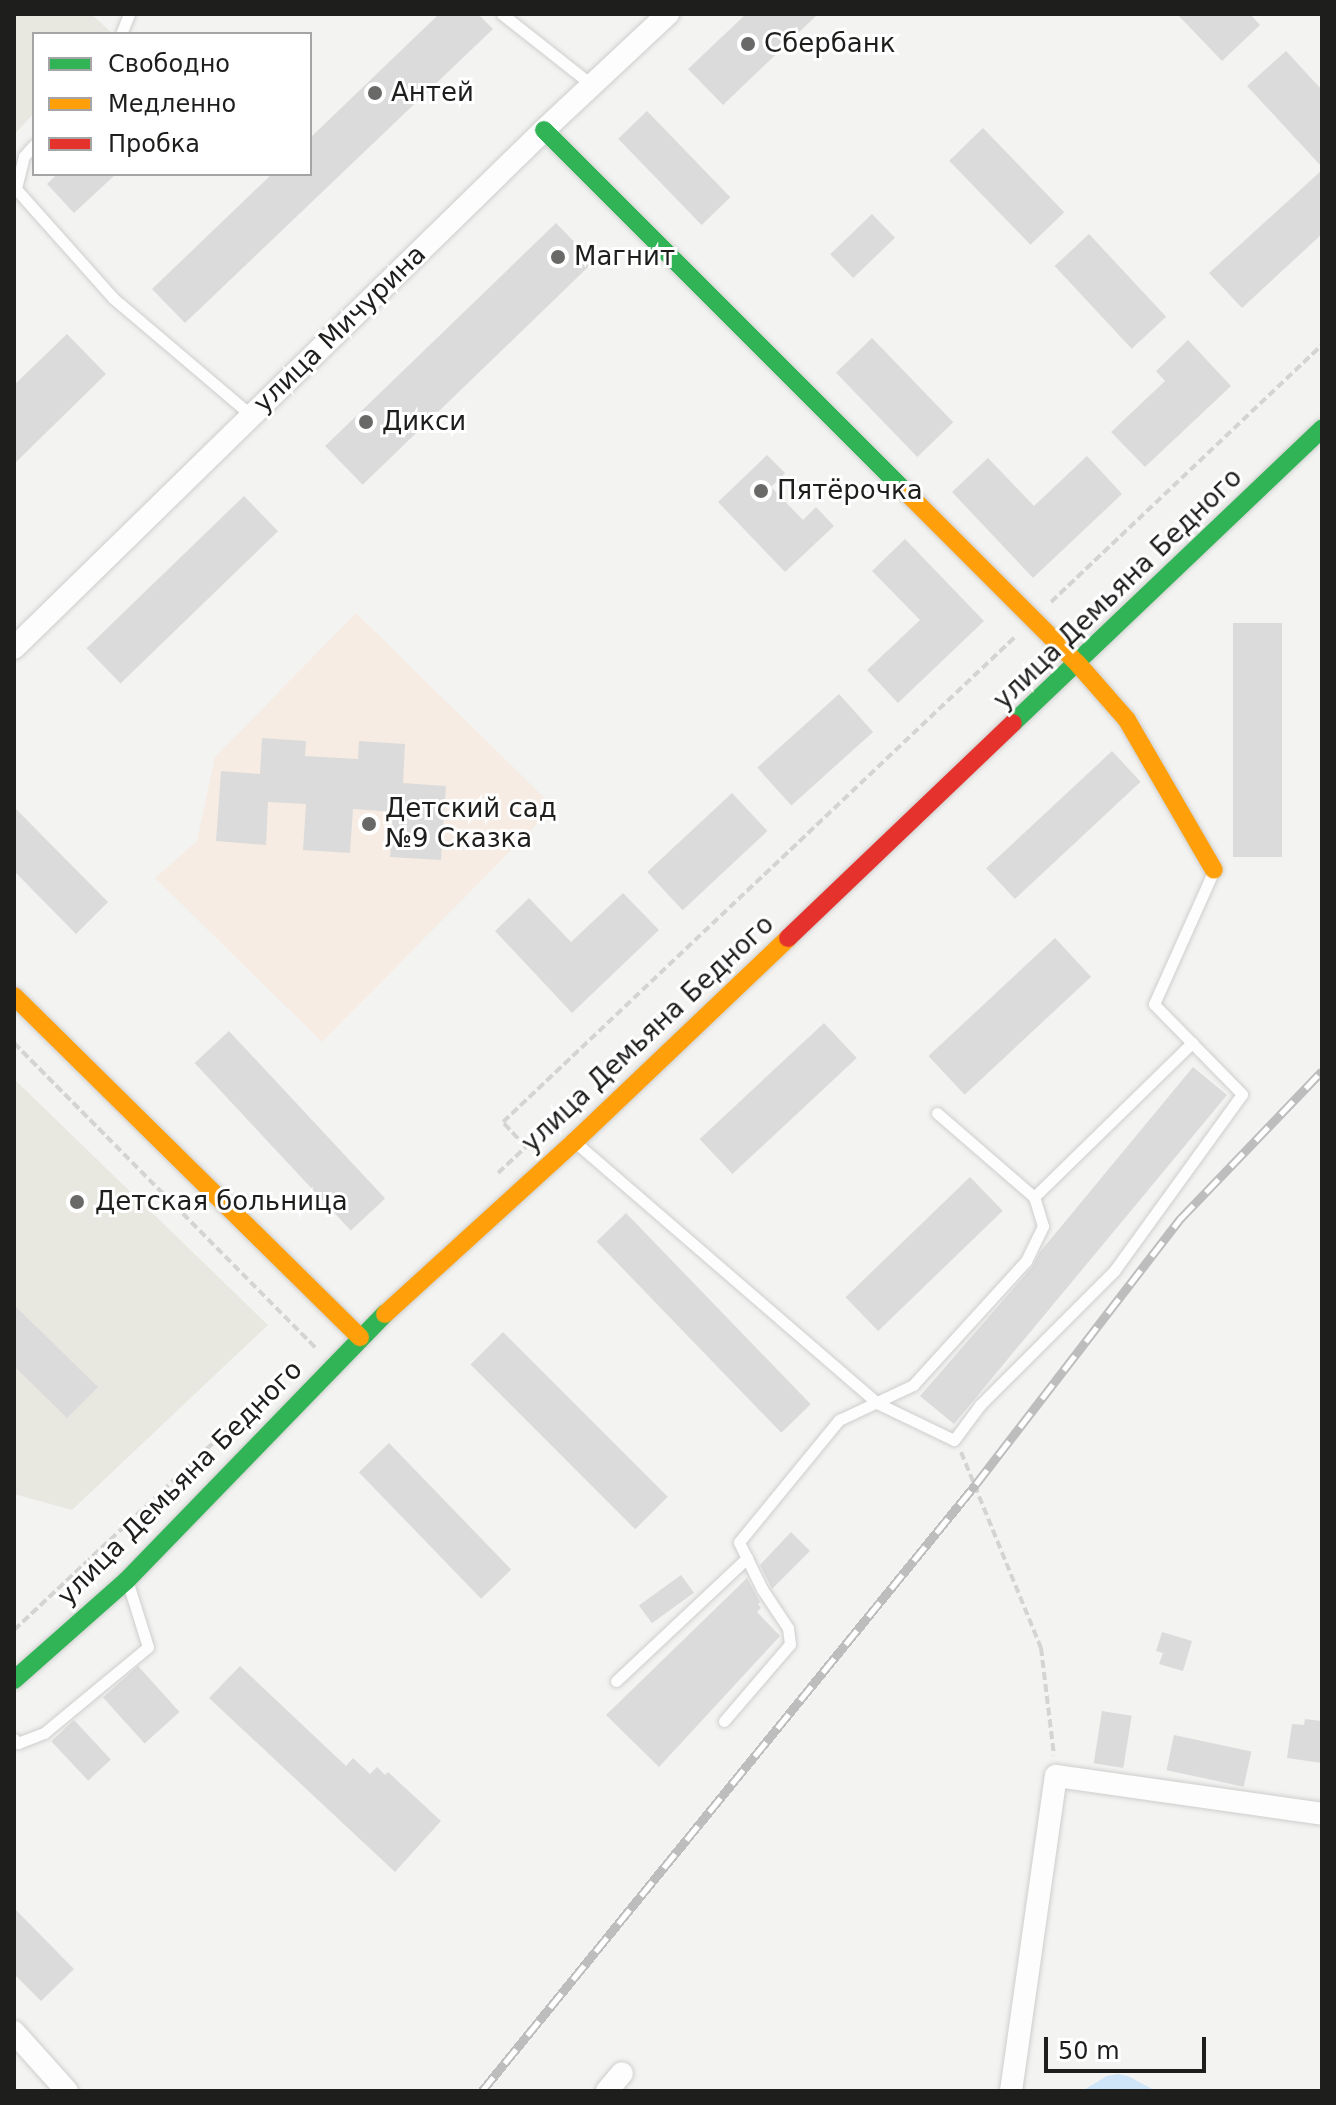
<!DOCTYPE html>
<meta charset="utf-8">
<style>
body{margin:0}
#map{position:relative;width:1336px;height:2105px;overflow:hidden;background:#f3f3f2;font-family:"DejaVu Sans",sans-serif}
div>[style]{position:absolute}
.built>*{inset:0;background:#e8e7e0}
.education>*{inset:0;background:#f6ece3}
.water>*{inset:0;background:#cfe6f8}
.building>*{inset:0;background:#dbdbdb;transform-origin:0 0}
.path>*{height:4px;margin-top:-2px;transform-origin:0;background:repeating-linear-gradient(90deg,#d4d4d3 0 8px,transparent 0 12px)}
.roads{filter:drop-shadow(0 0 2px #cececd) drop-shadow(0 0 2px #cececd)}
.lane>*{height:11px;margin:-5.5px;padding:0 5.5px;transform-origin:5.5px;border-radius:5.5px;background:#fdfdfd}
.street>*{height:22px;margin:-11px;padding:0 11px;transform-origin:11px;border-radius:11px;background:#fdfdfd}
.fast>*{height:18px;margin:-9px;padding:0 9px;transform-origin:9px;border-radius:9px;background:#30b455}
.slow>*{height:18px;margin:-9px;padding:0 9px;transform-origin:9px;border-radius:9px;background:#ff9f0a}
.jam>*{height:18px;margin:-9px;padding:0 9px;transform-origin:9px;border-radius:9px;background:#e5322d}
.rail>*{height:9px;margin-top:-4.5px;transform-origin:0;background:repeating-linear-gradient(90deg,#fff 0 18px,#bdbdbd 0 36px);box-sizing:border-box;border-block:2px solid #bdbdbd}
.dots>*{width:22px;height:22px;translate:-50% -50%;box-sizing:border-box;border:4px solid #fff;border-radius:50%}
span{translate:-50% -50%;white-space:nowrap;text-align:center;line-height:1.15;-webkit-text-stroke:6px #fff;paint-order:stroke}
.poi-label{font-size:26px;color:#1e1e1d}
.left{translate:0 -50%;text-align:left}
.street-label{font-size:26px;color:#1e1e1d}
.frame{position:absolute;inset:0;border:16px solid #1e1e1d;pointer-events:none}
.legend{position:absolute;left:32px;top:32px;width:280px;height:144px;box-sizing:border-box;background:#fff;border:2px solid #a5a5a5;margin:0;padding:10px 14px;list-style:none;font-size:24px;color:#1e1e1d}
.legend li{display:flex;align-items:center;gap:16px;height:40px}
.legend b{width:40px;border:2px solid #a5a5a5}
.scale{position:absolute;left:1044px;top:2037px;width:162px;height:36px;box-sizing:border-box;border:4px solid #1e1e1d;border-top:0;padding-left:10px;font-size:24px;line-height:28px;white-space:nowrap;color:#1e1e1d;-webkit-text-stroke:6px #fff;paint-order:stroke}
</style>
<div id="map">
<div class="built">
<i style="clip-path:polygon(14px 14px,91px 14px,111px 32px,34px 34px,34px 113px,14px 135px)"></i>
<i style="clip-path:polygon(14px 1079px,268px 1325px,72px 1510px,14px 1494px)"></i>
</div>
<div class="education">
<i style="clip-path:polygon(356px 613px,554px 807px,322px 1042px,155px 878px,197px 841px,215px 757px)"></i>
</div>
<div class="water">
<i style="clip-path:polygon(1118px 2074px,1128px 2076px,1156px 2091px,1082px 2091px,1107px 2076px)"></i>
</div>
<div class="building">
<i style="clip-path:polygon(439px 14px,478px 14px,493px 29px,185px 323px,152px 289px,272px 174px,310px 174px,310px 138px)"></i>
<i style="clip-path:polygon(746px 14px,818px 14px,723px 105px,688px 69px)"></i>
<i style="clip-path:polygon(1177px 14px,1250px 14px,1260px 25px,1222px 61px)"></i>
<i style="clip-path:polygon(1286px 51px,1322px 90px,1322px 167px,1247px 86px)"></i>
<i style="left:647px;top:111px;width:120px;height:40px;rotate:46deg"></i>
<i style="left:983px;top:128px;width:117px;height:47px;rotate:46deg"></i>
<i style="clip-path:polygon(1322px 170px,1322px 234px,1242px 308px,1209px 273px)"></i>
<i style="clip-path:polygon(57px 174px,116px 174px,74px 213px,47px 184px)"></i>
<i style="left:872px;top:214px;width:33px;height:58px;rotate:46deg"></i>
<i style="left:556px;top:223px;width:54px;height:321px;rotate:46deg"></i>
<i style="left:1089px;top:234px;width:113px;height:47px;rotate:47deg"></i>
<i style="clip-path:polygon(67px 334px,106px 374px,14px 464px,14px 385px)"></i>
<i style="left:872px;top:338px;width:117px;height:50px;rotate:46deg"></i>
<i style="clip-path:polygon(1188px 340px,1231px 386px,1145px 467px,1111px 432px,1165px 381px,1156px 371px)"></i>
<i style="clip-path:polygon(767px 455px,785px 473px,771px 487px,803px 520px,816px 507px,834px 526px,785px 572px,718px 502px)"></i>
<i style="clip-path:polygon(1087px 456px,1122px 494px,1033px 578px,952px 492px,988px 458px,1034px 506px)"></i>
<i style="left:244px;top:496px;width:49px;height:219px;rotate:46deg"></i>
<i style="clip-path:polygon(905px 539px,984px 621px,898px 703px,867px 670px,920px 620px,872px 571px)"></i>
<i style="left:1233px;top:623px;width:49px;height:234px"></i>
<i style="left:839px;top:694px;width:51px;height:110px;rotate:48deg"></i>
<i style="clip-path:polygon(262px 738px,306px 741px,305px 756px,358px 759px,359px 741px,405px 744px,403px 783px,446px 786px,441px 860px,390px 857px,393px 812px,353px 809px,350px 853px,303px 850px,306px 804px,268px 802px,266px 845px,216px 841px,221px 771px,260px 774px)"></i>
<i style="left:1112px;top:751px;width:42px;height:172px;rotate:47deg"></i>
<i style="left:732px;top:793px;width:52px;height:116px;rotate:47deg"></i>
<i style="clip-path:polygon(14px 807px,108px 902px,76px 934px,14px 871px)"></i>
<i style="clip-path:polygon(623px 893px,659px 930px,572px 1013px,495px 931px,529px 898px,571px 942px)"></i>
<i style="left:1055px;top:938px;width:53px;height:173px;rotate:47deg"></i>
<i style="left:824px;top:1023px;width:48px;height:170px;rotate:47deg"></i>
<i style="left:229px;top:1031px;width:229px;height:47px;rotate:47deg"></i>
<i style="clip-path:polygon(1193px 1067px,1227px 1095px,954px 1424px,920px 1396px,1032px 1267px,1040px 1252px)"></i>
<i style="left:970px;top:1177px;width:47px;height:173px;rotate:46deg"></i>
<i style="left:626px;top:1213px;width:266px;height:41px;rotate:46deg"></i>
<i style="clip-path:polygon(14px 1305px,98px 1387px,67px 1418px,14px 1366px)"></i>
<i style="left:503px;top:1332px;width:233px;height:46px;rotate:45deg"></i>
<i style="left:389px;top:1443px;width:176px;height:42px;rotate:46deg"></i>
<i style="clip-path:polygon(791px 1532px,810px 1551px,772px 1589px,760px 1565px)"></i>
<i style="left:681px;top:1575px;width:22px;height:52px;rotate:54deg"></i>
<i style="clip-path:polygon(747px 1578px,760px 1602px,758px 1604px,761px 1608px,757px 1612px,780px 1636px,659px 1767px,606px 1715px)"></i>
<i style="clip-path:polygon(1162px 1632px,1192px 1641px,1183px 1671px,1159px 1664px,1163px 1653px,1156px 1651px)"></i>
<i style="left:138px;top:1666px;width:62px;height:47px;rotate:48deg"></i>
<i style="clip-path:polygon(240px 1666px,346px 1766px,353px 1758px,370px 1774px,377px 1767px,385px 1775px,388px 1772px,441px 1821px,395px 1872px,209px 1698px)"></i>
<i style="left:1102px;top:1711px;width:30px;height:53px;rotate:9deg"></i>
<i style="clip-path:polygon(1305px 1719px,1322px 1721px,1322px 1763px,1287px 1758px,1292px 1724px,1304px 1725px)"></i>
<i style="left:74px;top:1720px;width:54px;height:31px;rotate:47deg"></i>
<i style="left:1174px;top:1735px;width:79px;height:36px;rotate:12deg"></i>
<i style="clip-path:polygon(14px 1908px,74px 1969px,41px 2001px,14px 1974px)"></i>
</div>
<div class="path">
<i style="left:1051px;top:602px;width:373px;rotate:-43.5deg"></i>
<i style="left:14px;top:1043px;width:431px;rotate:45.3deg"></i>
<i style="left:498px;top:1173px;width:38px;rotate:-43deg"></i>
<i style="left:526px;top:1147px;width:34px;rotate:-133deg"></i>
<i style="left:503px;top:1122px;width:707px;rotate:-43.45deg"></i>
<i style="left:961px;top:1452px;width:212px;rotate:67.8deg"></i>
<i style="left:1041px;top:1648px;width:108px;rotate:83.1deg"></i>
<i style="left:14px;top:1630px;width:365px;rotate:-43.2deg"></i>
</div>
<div class="roads">
<div class="lane">
<i style="left:502px;top:14px;width:115px;rotate:38.3deg"></i>
<i style="left:121px;top:34px;width:22px;rotate:-68deg"></i>
<i style="left:34px;top:145px;width:15px;rotate:132deg"></i>
<i style="left:24px;top:156px;width:34px;rotate:104deg"></i>
<i style="left:16px;top:189px;width:146px;rotate:48.3deg"></i>
<i style="left:113px;top:298px;width:182px;rotate:40.3deg"></i>
<i style="left:937px;top:1113px;width:128px;rotate:40.9deg"></i>
<i style="left:575px;top:1142px;width:399px;rotate:40.8deg"></i>
<i style="left:877px;top:1403px;width:85px;rotate:25.7deg"></i>
<i style="left:954px;top:1440px;width:44px;rotate:-53.4deg"></i>
<i style="left:980px;top:1405px;width:190px;rotate:-45deg"></i>
<i style="left:1114px;top:1271px;width:218px;rotate:-54.1deg"></i>
<i style="left:1242px;top:1094px;width:126px;rotate:-134.4deg"></i>
<i style="left:1154px;top:1004px;width:145px;rotate:-65.9deg"></i>
<i style="left:616px;top:1681px;width:180px;rotate:-43.2deg"></i>
<i style="left:724px;top:1721px;width:101px;rotate:-49.4deg"></i>
<i style="left:790px;top:1644px;width:16px;rotate:-97deg"></i>
<i style="left:788px;top:1628px;width:47px;rotate:-123.7deg"></i>
<i style="left:762px;top:1589px;width:52px;rotate:-116.1deg"></i>
<i style="left:739px;top:1542px;width:158px;rotate:-50.7deg"></i>
<i style="left:839px;top:1420px;width:82px;rotate:-25.3deg"></i>
<i style="left:913px;top:1385px;width:168px;rotate:-47.7deg"></i>
<i style="left:1026px;top:1261px;width:39px;rotate:-64deg"></i>
<i style="left:1043px;top:1226px;width:30px;rotate:-107deg"></i>
<i style="left:1034px;top:1197px;width:221px;rotate:-44.3deg"></i>
<i style="left:14px;top:1739px;width:6px;rotate:45deg"></i>
<i style="left:18px;top:1743px;width:28px;rotate:-21deg"></i>
<i style="left:44px;top:1733px;width:135px;rotate:-39.6deg"></i>
<i style="left:148px;top:1647px;width:67px;rotate:-107.4deg"></i>
</div>
<div class="street">
<i style="left:14px;top:648px;width:741px;rotate:-44.34deg"></i>
<i style="left:544px;top:130px;width:170px;rotate:-43.1deg"></i>
<i style="left:14px;top:2032px;width:79px;rotate:48.1deg"></i>
<i style="left:607px;top:2091px;width:23px;rotate:-50deg"></i>
<i style="left:1011px;top:2091px;width:318px;rotate:-81.9deg"></i>
<i style="left:1056px;top:1776px;width:269px;rotate:8.1deg"></i>
</div>
<div class="fast">
<i style="left:544px;top:130px;width:516px;rotate:45deg"></i>
<i style="left:1013px;top:723px;width:427px;rotate:-43.6deg"></i>
<i style="left:14px;top:1680px;width:151px;rotate:-41.5deg"></i>
<i style="left:127px;top:1580px;width:371px;rotate:-45.9deg"></i>
</div>
<div class="slow">
<i style="left:909px;top:495px;width:239px;rotate:45deg"></i>
<i style="left:1078px;top:664px;width:74px;rotate:48.8deg"></i>
<i style="left:1127px;top:720px;width:173px;rotate:59.9deg"></i>
<i style="left:14px;top:996px;width:486px;rotate:44.6deg"></i>
<i style="left:385px;top:1314px;width:256px;rotate:-42.3deg"></i>
<i style="left:574px;top:1142px;width:296px;rotate:-43.6deg"></i>
</div>
<div class="jam">
<i style="left:788px;top:938px;width:311px;rotate:-43.7deg"></i>
</div>
</div>
<div class="rail">
<i style="left:482px;top:2091px;width:783px;rotate:-50.86deg"></i>
<i style="left:976px;top:1484px;width:336px;rotate:-52.4deg"></i>
<i style="left:1181px;top:1218px;width:204px;rotate:-46.2deg"></i>
</div>
<div class="dots">
<i style="left:748px;top:44px;background:#696968"></i>
<i style="left:375px;top:93px;background:#696968"></i>
<i style="left:558px;top:257px;background:#696968"></i>
<i style="left:366px;top:422px;background:#696968"></i>
<i style="left:761px;top:491px;background:#696968"></i>
<i style="left:369px;top:824px;background:#696968"></i>
<i style="left:77px;top:1202px;background:#696968"></i>
</div>
<div class="poi-label">
<span class="left" style="left:764px;top:44px">Сбербанк</span>
<span class="left" style="left:391px;top:93px">Антей</span>
<span class="left" style="left:574px;top:257px">Магнит</span>
<span class="left" style="left:382px;top:422px">Дикси</span>
<span class="left" style="left:777px;top:491px">Пятёрочка</span>
<span class="left" style="left:385px;top:824px">Детский сад<br>№9 Сказка</span>
<span class="left" style="left:95px;top:1202px">Детская больница</span>
</div>
<div class="street-label">
<span style="left:340px;top:329px;rotate:-44deg">улица Мичурина</span>
<span style="left:1118px;top:589px;rotate:-44deg">улица Демьяна Бедного</span>
<span style="left:648px;top:1034px;rotate:-43deg">улица Демьяна Бедного</span>
<span style="left:180px;top:1483px;rotate:-45deg">улица Демьяна Бедного</span>
</div>
<div class="frame"></div>
<ul class="legend">
<li><b style="height:10px;background:#30b455"></b>Свободно</li>
<li><b style="height:10px;background:#ff9f0a"></b>Медленно</li>
<li><b style="height:10px;background:#e5322d"></b>Пробка</li>
</ul>
<div class="scale">50 m</div>
</div>
